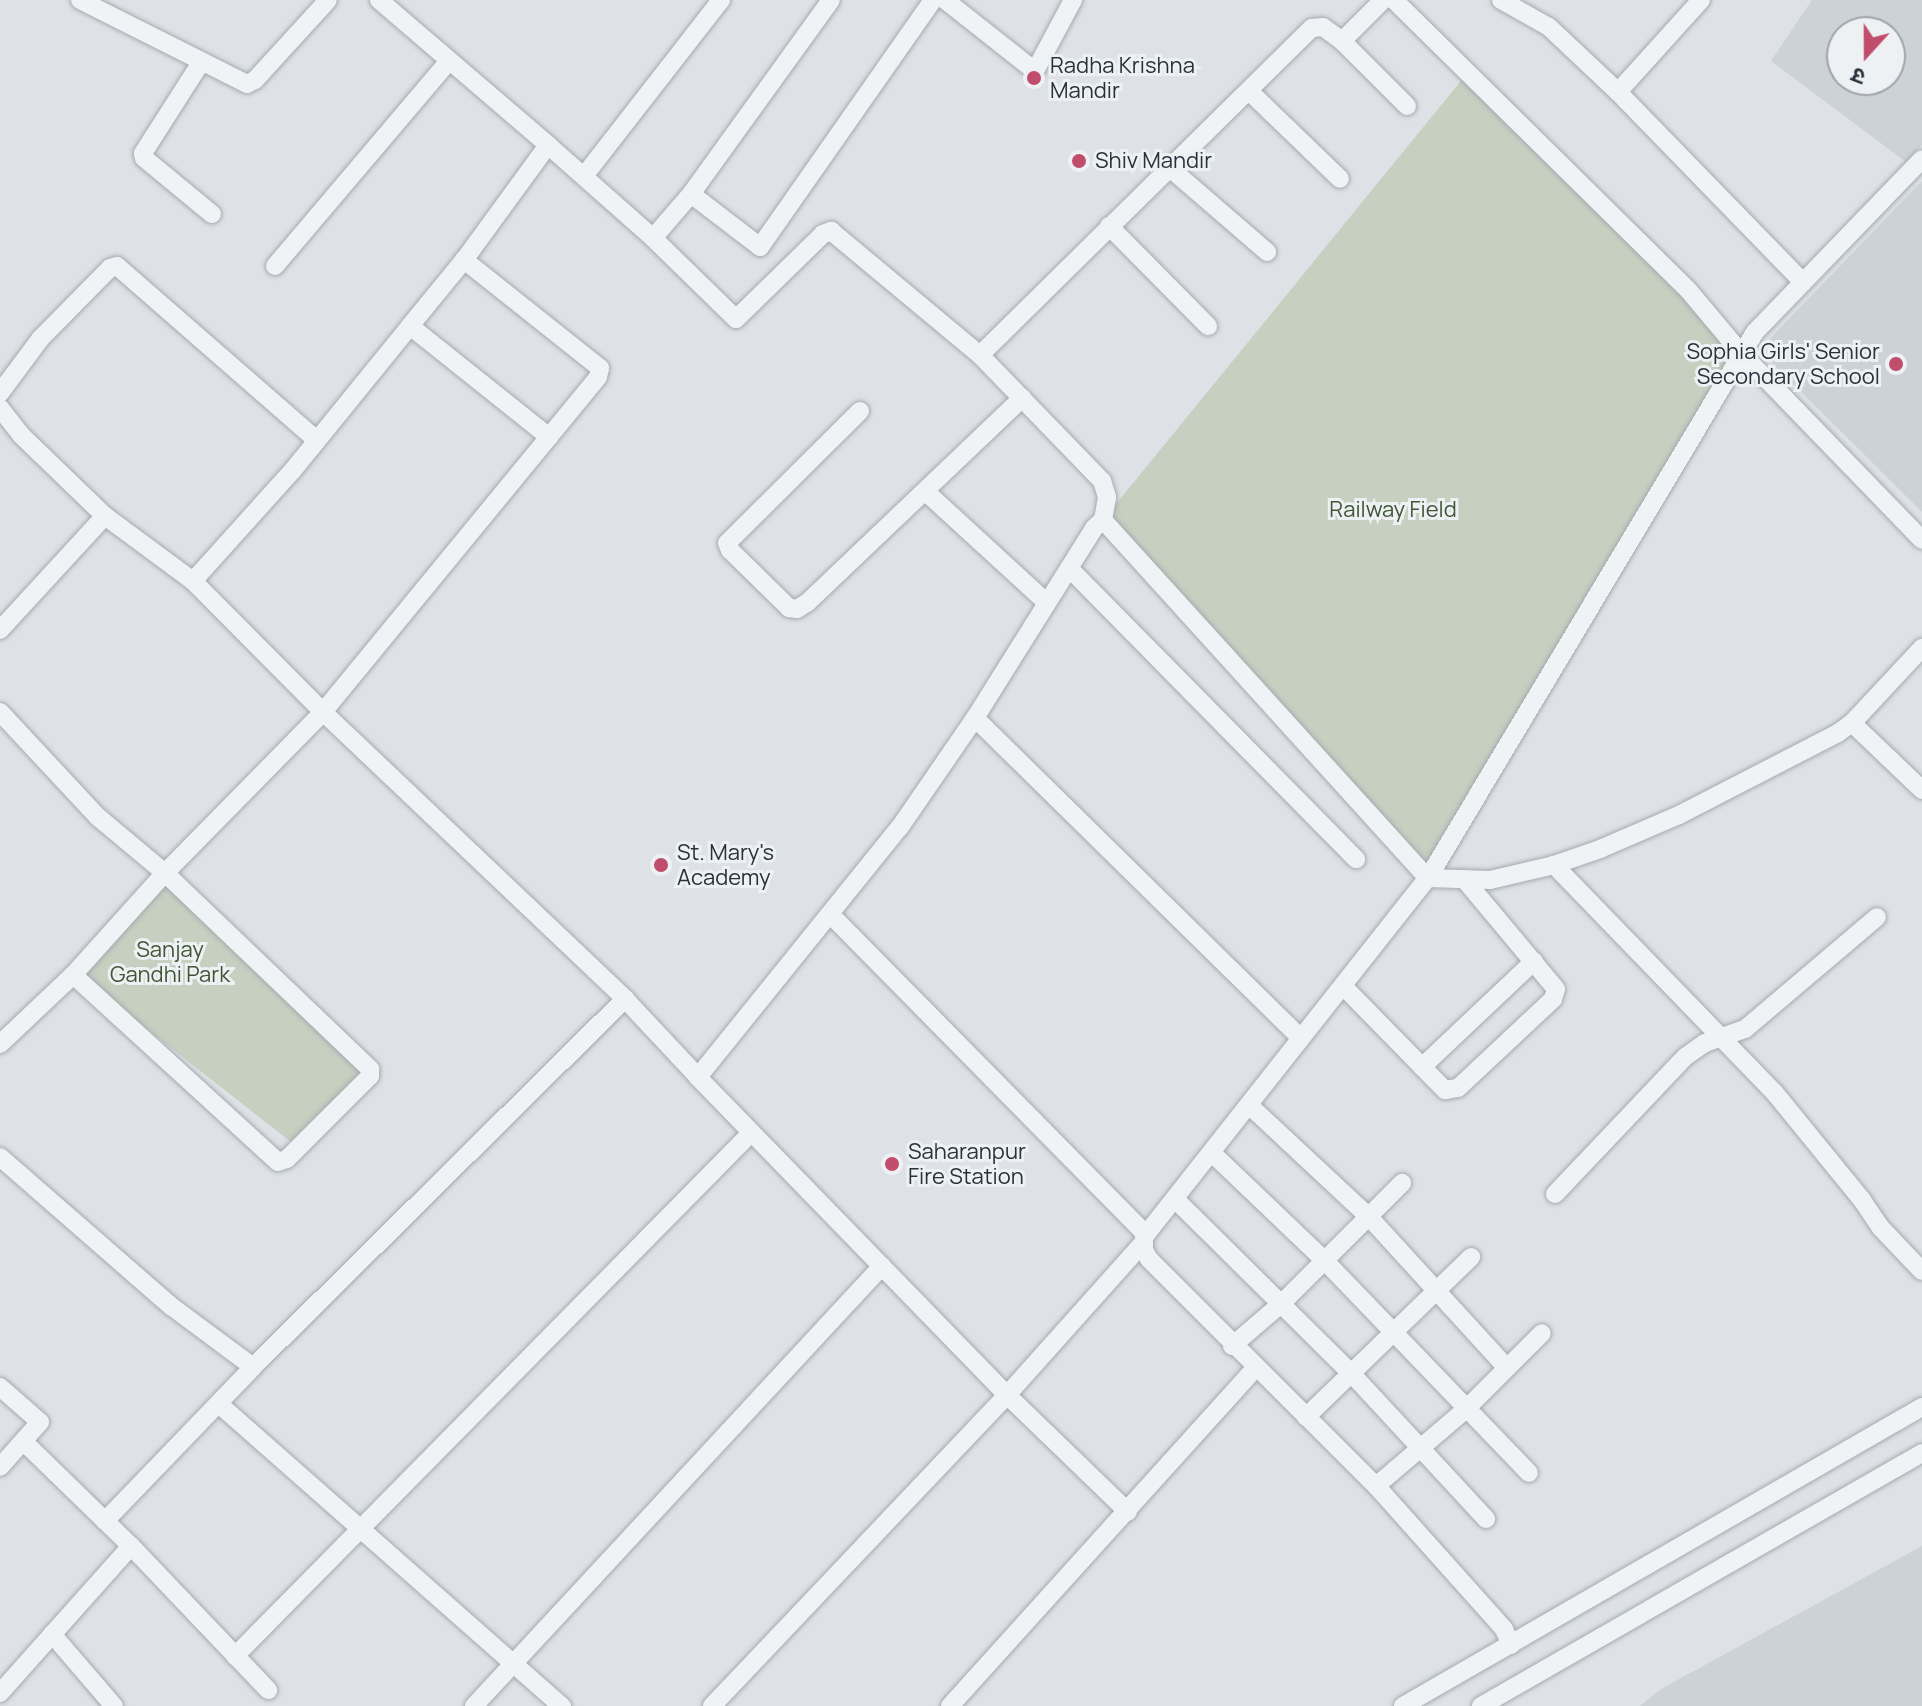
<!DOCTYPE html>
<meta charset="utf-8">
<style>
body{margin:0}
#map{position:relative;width:1922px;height:1706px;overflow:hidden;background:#dee2e6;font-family:Manrope,"Noto Sans Devanagari",sans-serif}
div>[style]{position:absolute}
.built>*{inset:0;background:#cdd2d8}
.green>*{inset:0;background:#c6cfc0}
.roads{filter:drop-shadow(0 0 2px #a4aab0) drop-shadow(0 0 2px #a4aab0)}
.minor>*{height:18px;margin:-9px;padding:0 9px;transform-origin:9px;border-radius:9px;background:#f0f3f5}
.dots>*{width:22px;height:22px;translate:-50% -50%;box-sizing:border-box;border:4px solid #edf1f4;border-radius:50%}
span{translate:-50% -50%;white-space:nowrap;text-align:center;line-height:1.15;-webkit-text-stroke:6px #edf1f4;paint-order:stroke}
.poi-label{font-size:22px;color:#29323c}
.left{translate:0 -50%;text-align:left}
.right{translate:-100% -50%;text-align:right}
.park-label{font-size:22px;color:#415637}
.north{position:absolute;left:1826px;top:16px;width:80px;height:80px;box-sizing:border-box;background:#edf1f4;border:2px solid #9fa5aa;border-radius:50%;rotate:201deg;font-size:22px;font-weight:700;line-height:32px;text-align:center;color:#29323c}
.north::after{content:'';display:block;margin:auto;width:28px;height:36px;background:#c14d6c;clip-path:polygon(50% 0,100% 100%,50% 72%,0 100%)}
</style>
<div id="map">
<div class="built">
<i style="clip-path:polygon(evenodd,1812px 0,1922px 0,1922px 145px,1906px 162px,1771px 61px,1812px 0,1842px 32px,1890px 32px,1890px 80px,1842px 80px,1842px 32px)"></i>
<i style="clip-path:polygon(1922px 181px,1922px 512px,1759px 350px)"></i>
<i style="clip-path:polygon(1922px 1546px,1922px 1706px,1640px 1706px,1661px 1689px)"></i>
</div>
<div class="green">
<i style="clip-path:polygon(1469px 71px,1741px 353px,1428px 878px,1103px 520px)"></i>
<i style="clip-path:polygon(166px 861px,366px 1067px,295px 1145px,74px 972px)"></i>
</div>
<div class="roads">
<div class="minor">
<i style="left:80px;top:0;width:187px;rotate:26.7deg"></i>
<i style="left:247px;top:84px;width:9px;rotate:-27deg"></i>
<i style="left:255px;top:80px;width:108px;rotate:-47.6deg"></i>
<i style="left:379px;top:0;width:223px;rotate:40.6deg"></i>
<i style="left:548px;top:145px;width:142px;rotate:126.1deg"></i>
<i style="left:945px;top:0;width:115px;rotate:38.3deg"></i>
<i style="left:1035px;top:71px;width:81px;rotate:-61.8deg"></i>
<i style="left:1394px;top:0;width:414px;rotate:44.6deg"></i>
<i style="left:1689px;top:291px;width:81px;rotate:50deg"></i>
<i style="left:1741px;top:353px;width:260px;rotate:45.9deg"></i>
<i style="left:1501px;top:0;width:55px;rotate:29.4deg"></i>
<i style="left:1549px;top:27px;width:95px;rotate:43.3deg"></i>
<i style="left:1701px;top:0;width:124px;rotate:132.1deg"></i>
<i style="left:1618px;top:92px;width:264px;rotate:45.8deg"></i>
<i style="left:1342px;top:41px;width:58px;rotate:-45deg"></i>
<i style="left:200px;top:64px;width:106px;rotate:122.6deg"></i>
<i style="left:143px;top:153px;width:5px;rotate:79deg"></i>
<i style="left:144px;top:158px;width:88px;rotate:39.5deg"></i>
<i style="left:1250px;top:92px;width:125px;rotate:44deg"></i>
<i style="left:548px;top:145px;width:140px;rotate:41.5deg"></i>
<i style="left:653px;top:238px;width:116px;rotate:44.3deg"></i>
<i style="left:736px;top:319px;width:122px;rotate:-44.3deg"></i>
<i style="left:823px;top:234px;width:9px;rotate:-21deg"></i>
<i style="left:831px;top:231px;width:194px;rotate:39.8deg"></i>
<i style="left:1171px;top:169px;width:127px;rotate:40.8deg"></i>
<i style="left:584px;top:176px;width:223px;rotate:-52.1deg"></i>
<i style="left:691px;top:194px;width:87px;rotate:37.5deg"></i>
<i style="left:760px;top:247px;width:302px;rotate:-55deg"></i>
<i style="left:1109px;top:226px;width:141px;rotate:45.3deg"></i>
<i style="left:653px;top:238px;width:58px;rotate:-49.2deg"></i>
<i style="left:691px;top:194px;width:239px;rotate:-54.2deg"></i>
<i style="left:275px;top:266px;width:267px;rotate:-49.7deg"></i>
<i style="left:0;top:393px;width:69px;rotate:-53.3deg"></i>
<i style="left:41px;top:338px;width:98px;rotate:-45.4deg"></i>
<i style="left:110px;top:268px;width:7px;rotate:-16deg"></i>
<i style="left:117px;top:266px;width:263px;rotate:41.1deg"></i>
<i style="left:0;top:408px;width:34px;rotate:52deg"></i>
<i style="left:21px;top:435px;width:117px;rotate:44deg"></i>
<i style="left:860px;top:411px;width:187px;rotate:135.2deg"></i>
<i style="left:727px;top:543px;width:8px;rotate:67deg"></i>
<i style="left:730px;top:550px;width:83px;rotate:44.5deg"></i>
<i style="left:789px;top:608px;width:8px;rotate:7deg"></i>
<i style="left:797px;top:609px;width:13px;rotate:-32deg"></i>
<i style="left:808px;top:602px;width:296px;rotate:-43.6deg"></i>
<i style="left:926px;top:492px;width:164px;rotate:42.5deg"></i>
<i style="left:1103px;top:520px;width:484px;rotate:47.8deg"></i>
<i style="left:1428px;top:878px;width:62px;rotate:1.8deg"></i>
<i style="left:1490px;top:880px;width:66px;rotate:-13.2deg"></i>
<i style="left:1554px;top:865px;width:49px;rotate:-19.2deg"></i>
<i style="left:1600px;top:849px;width:86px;rotate:-23.3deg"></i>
<i style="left:1679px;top:815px;width:179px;rotate:-27.3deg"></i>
<i style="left:1838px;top:733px;width:17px;rotate:-36deg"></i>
<i style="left:1852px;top:723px;width:103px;rotate:-47deg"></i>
<i style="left:1069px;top:568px;width:409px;rotate:45.4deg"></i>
<i style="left:193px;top:581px;width:149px;rotate:-48deg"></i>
<i style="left:293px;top:470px;width:186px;rotate:-50.9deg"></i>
<i style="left:0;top:630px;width:155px;rotate:-47.4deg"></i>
<i style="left:105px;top:516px;width:109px;rotate:36.5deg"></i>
<i style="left:193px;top:581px;width:185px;rotate:45.2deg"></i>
<i style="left:323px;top:712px;width:417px;rotate:43.5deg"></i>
<i style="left:625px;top:999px;width:107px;rotate:46.9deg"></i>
<i style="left:0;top:712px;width:144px;rotate:47deg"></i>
<i style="left:98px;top:817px;width:87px;rotate:39.9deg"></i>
<i style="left:165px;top:873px;width:284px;rotate:43.7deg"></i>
<i style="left:370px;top:1069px;width:7px;rotate:90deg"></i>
<i style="left:370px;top:1076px;width:117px;rotate:135deg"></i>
<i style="left:287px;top:1159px;width:9px;rotate:162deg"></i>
<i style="left:278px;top:1162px;width:277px;rotate:-137.6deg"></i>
<i style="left:975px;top:718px;width:457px;rotate:44.5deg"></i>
<i style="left:1852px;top:723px;width:97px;rotate:43.7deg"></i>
<i style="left:1554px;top:865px;width:316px;rotate:45.9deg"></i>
<i style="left:1774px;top:1092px;width:139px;rotate:50.8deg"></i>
<i style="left:1862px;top:1200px;width:34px;rotate:56deg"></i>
<i style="left:1881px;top:1228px;width:59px;rotate:46.4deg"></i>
<i style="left:830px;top:914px;width:450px;rotate:45.4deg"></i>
<i style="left:1343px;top:986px;width:146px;rotate:45.6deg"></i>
<i style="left:1445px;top:1090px;width:13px;rotate:-9deg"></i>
<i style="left:1458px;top:1088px;width:130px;rotate:-43.1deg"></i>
<i style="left:1553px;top:999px;width:10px;rotate:-73deg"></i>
<i style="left:1556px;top:989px;width:143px;rotate:-129.9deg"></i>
<i style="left:0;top:1044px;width:100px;rotate:-43.4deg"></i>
<i style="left:73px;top:975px;width:137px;rotate:-48deg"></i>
<i style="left:165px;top:873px;width:226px;rotate:-45.5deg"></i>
<i style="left:323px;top:712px;width:433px;rotate:-50.6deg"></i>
<i style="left:598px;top:377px;width:9px;rotate:-77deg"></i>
<i style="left:600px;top:368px;width:174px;rotate:-141.5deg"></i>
<i style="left:464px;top:260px;width:85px;rotate:129.3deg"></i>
<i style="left:410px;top:326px;width:178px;rotate:38.6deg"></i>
<i style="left:1422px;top:1067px;width:154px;rotate:-43.4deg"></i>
<i style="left:1250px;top:1106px;width:164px;rotate:43deg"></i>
<i style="left:1370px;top:1218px;width:202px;rotate:47.6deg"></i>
<i style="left:1212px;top:1153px;width:156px;rotate:43.7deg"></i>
<i style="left:1325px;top:1261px;width:294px;rotate:46.1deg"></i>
<i style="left:0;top:1157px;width:227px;rotate:41.1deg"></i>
<i style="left:171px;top:1306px;width:102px;rotate:36.6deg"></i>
<i style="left:253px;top:1367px;width:523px;rotate:-44.69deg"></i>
<i style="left:1555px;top:1194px;width:189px;rotate:-46.5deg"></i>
<i style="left:1685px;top:1057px;width:24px;rotate:-35deg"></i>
<i style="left:1705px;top:1043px;width:42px;rotate:-19.3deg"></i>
<i style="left:1745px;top:1029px;width:173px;rotate:-40.3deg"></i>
<i style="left:1175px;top:1199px;width:247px;rotate:44.7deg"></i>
<i style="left:1351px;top:1373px;width:199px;rotate:47.2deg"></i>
<i style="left:1143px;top:1243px;width:204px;rotate:131.8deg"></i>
<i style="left:1007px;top:1395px;width:443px;rotate:-134.2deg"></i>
<i style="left:698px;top:1077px;width:321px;rotate:-51.1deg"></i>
<i style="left:900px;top:827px;width:132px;rotate:-55.5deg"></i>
<i style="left:975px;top:718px;width:224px;rotate:-57.9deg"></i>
<i style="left:1094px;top:528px;width:12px;rotate:-42deg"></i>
<i style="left:1103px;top:520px;width:23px;rotate:-80deg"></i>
<i style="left:1107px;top:497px;width:17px;rotate:-107deg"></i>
<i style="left:1102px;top:481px;width:175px;rotate:-134.1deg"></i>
<i style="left:980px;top:355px;width:466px;rotate:-44.6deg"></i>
<i style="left:1312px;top:28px;width:11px;rotate:-5deg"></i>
<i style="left:1323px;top:27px;width:24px;rotate:36deg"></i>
<i style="left:1342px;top:41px;width:92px;rotate:45deg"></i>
<i style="left:1232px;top:1346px;width:66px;rotate:-40.7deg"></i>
<i style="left:1282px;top:1303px;width:170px;rotate:-45deg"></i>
<i style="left:0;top:1387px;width:53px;rotate:41.2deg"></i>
<i style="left:40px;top:1422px;width:60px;rotate:131.6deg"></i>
<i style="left:220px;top:1405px;width:456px;rotate:41.4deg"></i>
<i style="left:1306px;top:1417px;width:230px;rotate:-44.1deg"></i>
<i style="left:24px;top:1442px;width:149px;rotate:44.2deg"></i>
<i style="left:131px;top:1546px;width:199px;rotate:46.4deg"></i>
<i style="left:1376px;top:1486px;width:118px;rotate:-40.5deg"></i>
<i style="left:1466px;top:1409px;width:107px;rotate:-45deg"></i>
<i style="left:105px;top:1521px;width:214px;rotate:-46.1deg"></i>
<i style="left:52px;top:1634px;width:95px;rotate:49.3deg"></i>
<i style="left:1511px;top:1645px;width:17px;rotate:-114deg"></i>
<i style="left:1504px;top:1629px;width:192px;rotate:-131.8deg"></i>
<i style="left:1376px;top:1486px;width:321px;rotate:-135deg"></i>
<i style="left:1149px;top:1259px;width:10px;rotate:-119deg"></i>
<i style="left:1144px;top:1250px;width:13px;rotate:-90deg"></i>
<i style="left:1144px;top:1237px;width:458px;rotate:-51.7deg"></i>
<i style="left:1428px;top:878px;width:636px;rotate:-59.08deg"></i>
<i style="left:1755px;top:332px;width:240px;rotate:-46deg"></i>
<i style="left:235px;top:1656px;width:735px;rotate:-45.39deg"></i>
<i style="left:0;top:1693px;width:197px;rotate:-48.3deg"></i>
<i style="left:474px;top:1706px;width:600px;rotate:-47.16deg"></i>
<i style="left:712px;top:1706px;width:429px;rotate:-46.5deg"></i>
<i style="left:1007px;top:1395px;width:168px;rotate:44deg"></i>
<i style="left:950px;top:1706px;width:455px;rotate:-47.9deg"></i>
<i style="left:1403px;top:1706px;width:599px;rotate:-29.95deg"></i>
<i style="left:1481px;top:1706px;width:508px;rotate:-29.84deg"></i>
</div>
</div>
<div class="dots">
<i style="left:1034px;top:78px;background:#c14d6c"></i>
<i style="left:1079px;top:161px;background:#c14d6c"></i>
<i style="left:1896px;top:364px;background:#c14d6c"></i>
<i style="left:661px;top:865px;background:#c14d6c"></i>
<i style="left:892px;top:1164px;background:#c14d6c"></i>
</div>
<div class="poi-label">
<span class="left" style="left:1050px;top:78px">Radha Krishna<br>Mandir</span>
<span class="left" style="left:1095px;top:161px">Shiv Mandir</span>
<span class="right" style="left:1880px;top:364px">Sophia Girls' Senior<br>Secondary School</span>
<span class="left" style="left:677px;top:865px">St. Mary's<br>Academy</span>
<span class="left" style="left:908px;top:1164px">Saharanpur<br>Fire Station</span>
</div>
<div class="park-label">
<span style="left:1393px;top:510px">Railway Field</span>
<span style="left:170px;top:962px">Sanjay<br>Gandhi Park</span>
</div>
<div class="north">उ</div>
</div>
